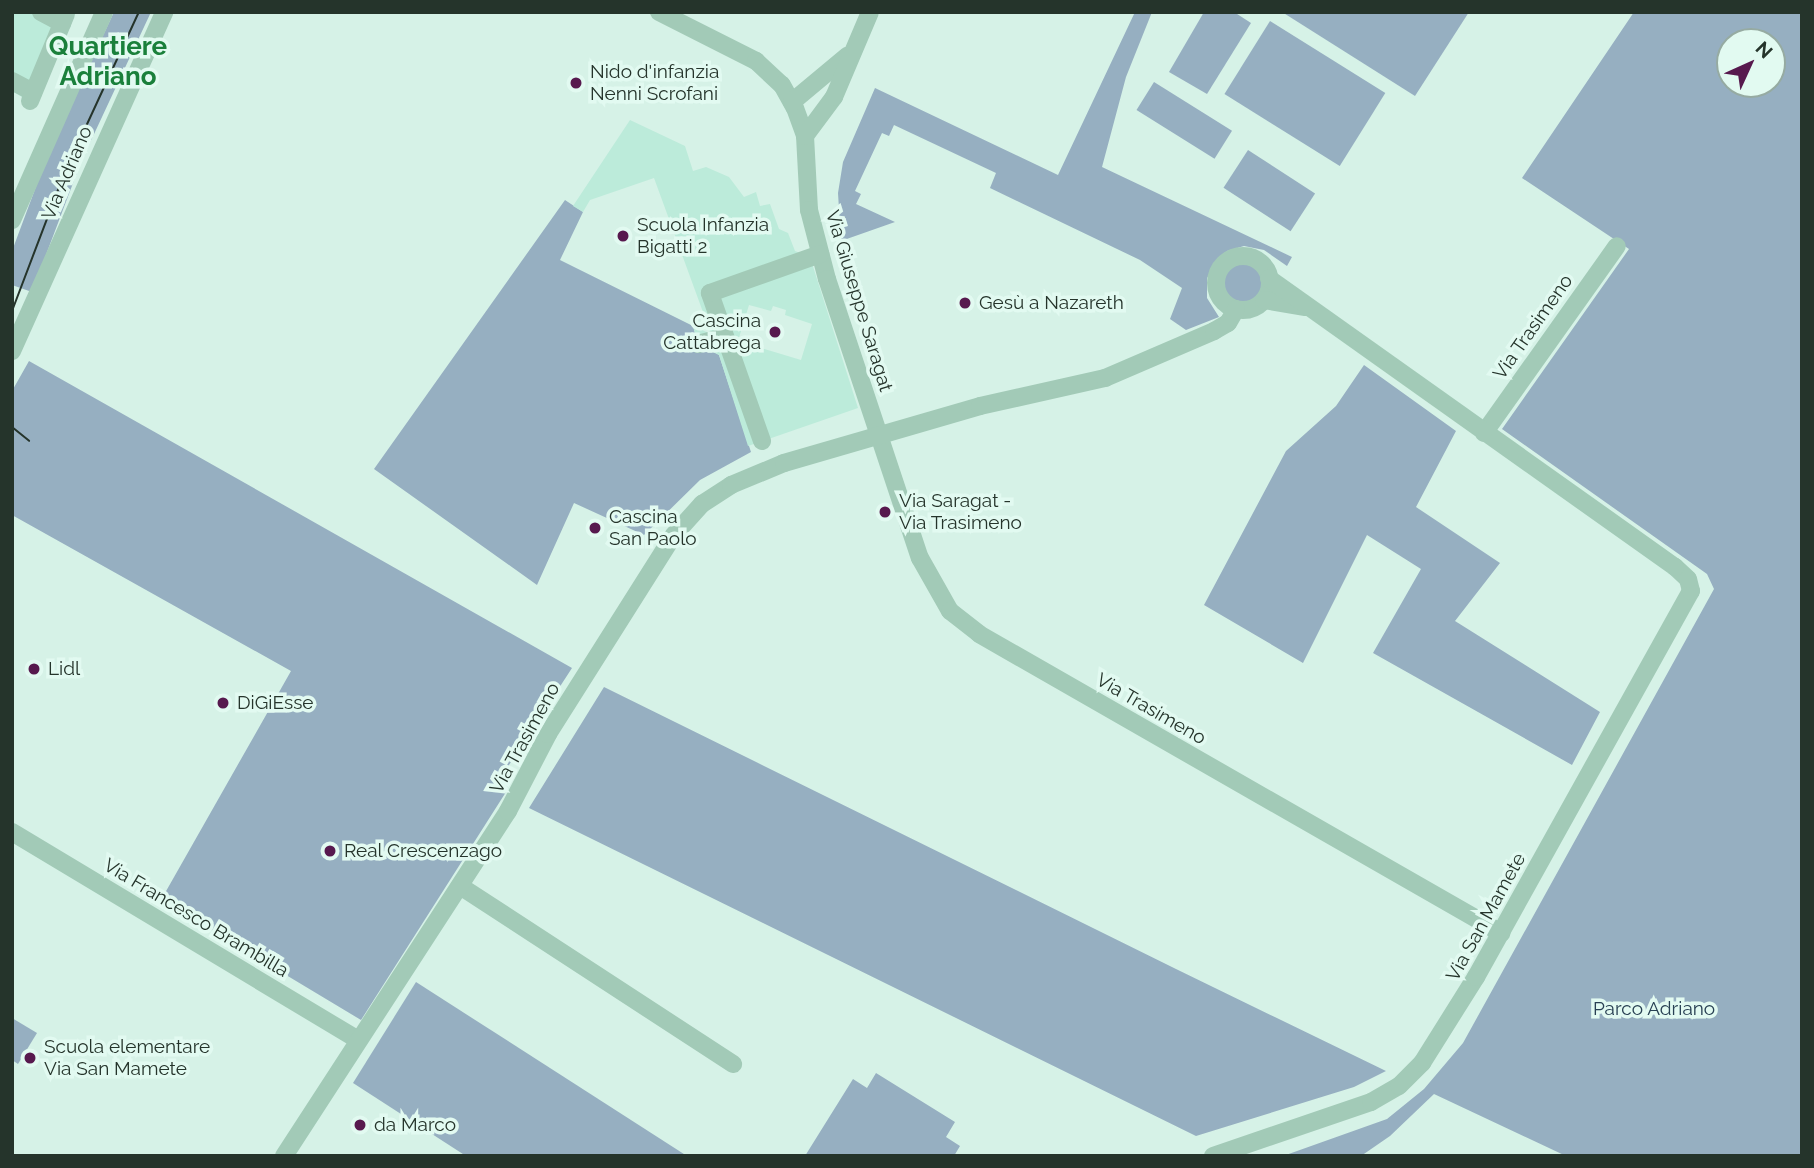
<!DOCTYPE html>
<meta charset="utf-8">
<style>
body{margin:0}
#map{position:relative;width:1814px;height:1168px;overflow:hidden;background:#d6f2e7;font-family:Raleway,sans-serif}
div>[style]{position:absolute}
.green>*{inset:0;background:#96afc1;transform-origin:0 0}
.round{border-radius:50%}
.plaza>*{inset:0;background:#bcebda}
.minor>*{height:18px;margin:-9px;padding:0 9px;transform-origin:9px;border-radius:9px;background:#a2cab7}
.minor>.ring{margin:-9px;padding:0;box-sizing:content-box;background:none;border:18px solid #a2cab7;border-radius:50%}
.tram>*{height:2px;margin:-1px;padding:0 1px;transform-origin:1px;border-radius:1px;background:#25342b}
.dots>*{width:19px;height:19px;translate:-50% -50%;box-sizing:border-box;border:4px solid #e2faf1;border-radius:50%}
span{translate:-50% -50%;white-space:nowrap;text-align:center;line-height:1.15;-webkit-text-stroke:7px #e2faf1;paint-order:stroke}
.poi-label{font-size:19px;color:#25342b}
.left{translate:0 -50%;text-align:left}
.right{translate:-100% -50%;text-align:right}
.street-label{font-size:19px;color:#25342b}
.park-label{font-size:19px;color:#284053}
.district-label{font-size:26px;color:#1a803b;font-weight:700}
.frame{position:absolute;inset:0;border:14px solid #25342b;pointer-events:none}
.north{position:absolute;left:1716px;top:28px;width:70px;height:70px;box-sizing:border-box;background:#e2faf1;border:2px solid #96aba2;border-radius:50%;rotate:45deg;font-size:19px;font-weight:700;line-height:28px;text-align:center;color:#25342b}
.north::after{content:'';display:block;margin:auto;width:24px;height:32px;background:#57194e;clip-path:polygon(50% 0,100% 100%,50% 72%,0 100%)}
</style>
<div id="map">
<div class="green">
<i style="clip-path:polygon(114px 12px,151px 12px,81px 162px,32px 292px,12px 285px,12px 251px,50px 149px)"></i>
<i style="clip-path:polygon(1135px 12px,1152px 12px,1126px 77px,1102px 167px,1292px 257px,1287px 266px,1264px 250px,1244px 246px,1227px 251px,1207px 278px,1207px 298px,1219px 317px,1186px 330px,1170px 319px,1182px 288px,1140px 260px,990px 188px,996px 173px,894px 125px,889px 136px,882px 133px,855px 191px,861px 194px,856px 204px,895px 222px,841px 241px,838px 193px,843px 162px,875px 88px,1058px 175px)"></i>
<i style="clip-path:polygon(1204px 12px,1234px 12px,1251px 23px,1207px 94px,1169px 72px)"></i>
<i style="clip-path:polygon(1282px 12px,1469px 12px,1415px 96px)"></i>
<i style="clip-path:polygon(evenodd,1634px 12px,1802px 12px,1802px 1156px,1566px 1156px,1434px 1094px,1390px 1136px,1361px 1156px,1283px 1156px,1387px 1119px,1424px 1089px,1463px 1043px,1714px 589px,1707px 574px,1502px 429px,1629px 249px,1522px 178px,1634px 12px,1730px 42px,1772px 42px,1772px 84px,1730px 84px,1730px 42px)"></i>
<i style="left:1270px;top:21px;width:136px;height:86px;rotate:32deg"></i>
<i style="left:1154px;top:82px;width:92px;height:33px;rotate:32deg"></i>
<i style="left:1248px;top:150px;width:80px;height:45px;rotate:33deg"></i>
<i style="clip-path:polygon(565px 200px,583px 212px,560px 260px,693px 326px,698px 344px,719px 355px,751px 452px,700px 480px,644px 535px,574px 503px,537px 585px,374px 469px)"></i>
<i class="round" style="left:1222px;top:262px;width:42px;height:42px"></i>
<i style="clip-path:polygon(29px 361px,572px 668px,496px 785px,506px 792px,361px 1020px,161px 900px,291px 671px,12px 515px,12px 391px)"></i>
<i style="clip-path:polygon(1364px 365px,1456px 431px,1416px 507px,1500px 563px,1455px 621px,1600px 712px,1572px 765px,1373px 653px,1421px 569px,1367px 535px,1303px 663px,1204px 605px,1286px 451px,1336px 406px)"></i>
<i style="clip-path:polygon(604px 687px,1176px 969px,1386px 1071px,1354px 1087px,1196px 1136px,529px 808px)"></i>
<i style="clip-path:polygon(416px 982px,687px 1156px,466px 1156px,353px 1083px)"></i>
<i style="clip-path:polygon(12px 1018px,37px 1033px,18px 1064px,12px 1060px)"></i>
<i style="clip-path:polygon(876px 1073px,955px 1122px,946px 1137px,960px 1146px,954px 1156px,805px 1156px,853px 1079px,867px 1088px)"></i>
</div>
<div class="plaza">
<i style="clip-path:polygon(12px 12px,63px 12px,32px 103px,12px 91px)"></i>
<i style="clip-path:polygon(evenodd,630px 120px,685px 146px,693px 171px,706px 167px,729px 177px,744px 197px,756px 192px,760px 206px,770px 204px,779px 229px,788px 233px,795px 251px,810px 257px,858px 408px,748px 446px,719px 355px,698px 344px,693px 326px,711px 334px,654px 178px,590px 200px,583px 212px,573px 206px,630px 120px,749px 305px,771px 311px,773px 306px,786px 310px,785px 315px,812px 324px,801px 360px,738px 341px,749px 305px)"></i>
</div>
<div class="minor">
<i style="left:41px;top:12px;width:24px;rotate:28deg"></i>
<i style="left:659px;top:12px;width:109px;rotate:26.8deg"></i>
<i style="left:756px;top:61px;width:35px;rotate:43deg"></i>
<i style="left:782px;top:85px;width:26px;rotate:61deg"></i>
<i style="left:795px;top:108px;width:30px;rotate:70deg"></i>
<i style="left:805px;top:136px;width:74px;rotate:86.9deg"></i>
<i style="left:809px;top:210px;width:71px;rotate:75.4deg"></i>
<i style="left:827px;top:279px;width:294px;rotate:71.6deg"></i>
<i style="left:920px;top:558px;width:61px;rotate:60.5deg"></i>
<i style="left:950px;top:611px;width:37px;rotate:38deg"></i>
<i style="left:979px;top:634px;width:602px;rotate:29.8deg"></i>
<i style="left:12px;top:81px;width:24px;rotate:28deg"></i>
<i style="left:30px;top:101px;width:94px;rotate:-67.5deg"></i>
<i style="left:792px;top:102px;width:72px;rotate:-39.9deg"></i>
<i style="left:805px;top:136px;width:49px;rotate:-53.4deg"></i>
<i style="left:834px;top:97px;width:92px;rotate:-67deg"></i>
<i style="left:12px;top:220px;width:227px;rotate:-66.1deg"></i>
<i class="ring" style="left:1216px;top:256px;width:36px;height:36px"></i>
<i style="left:1264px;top:300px;width:42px;rotate:9.7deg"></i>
<i style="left:698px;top:344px;width:28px;rotate:-15deg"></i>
<i style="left:12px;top:351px;width:372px;rotate:-65.8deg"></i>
<i style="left:1484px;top:433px;width:229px;rotate:-54.6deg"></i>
<i style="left:762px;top:441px;width:157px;rotate:-109.4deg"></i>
<i style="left:710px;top:293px;width:117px;rotate:-19.5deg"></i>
<i style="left:12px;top:832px;width:404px;rotate:31deg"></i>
<i style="left:460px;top:886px;width:326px;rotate:33.1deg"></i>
<i style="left:284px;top:1156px;width:411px;rotate:-57deg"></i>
<i style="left:508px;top:811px;width:87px;rotate:-62.5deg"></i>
<i style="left:548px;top:734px;width:236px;rotate:-57.7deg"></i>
<i style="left:674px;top:535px;width:42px;rotate:-47.9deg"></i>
<i style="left:702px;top:504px;width:35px;rotate:-33deg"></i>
<i style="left:731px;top:485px;width:57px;rotate:-22.5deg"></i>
<i style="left:784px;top:463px;width:204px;rotate:-16.2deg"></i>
<i style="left:980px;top:406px;width:128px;rotate:-12.6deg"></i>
<i style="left:1105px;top:378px;width:119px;rotate:-23.3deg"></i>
<i style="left:1214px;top:331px;width:16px;rotate:-30deg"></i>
<i style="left:1228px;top:323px;width:16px;rotate:-60deg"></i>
<i style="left:1213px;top:1156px;width:167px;rotate:-18.9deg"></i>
<i style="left:1371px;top:1102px;width:32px;rotate:-30deg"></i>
<i style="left:1399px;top:1086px;width:33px;rotate:-45deg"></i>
<i style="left:1422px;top:1063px;width:102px;rotate:-57.9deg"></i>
<i style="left:1476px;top:977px;width:442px;rotate:-60.9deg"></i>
<i style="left:1691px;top:591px;width:12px;rotate:-104deg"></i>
<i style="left:1688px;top:579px;width:18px;rotate:-137deg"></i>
<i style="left:1675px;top:567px;width:498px;rotate:-144.6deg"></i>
</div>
<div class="tram">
<i style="left:12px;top:311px;width:147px;rotate:-69.2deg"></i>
<i style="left:64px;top:174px;width:179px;rotate:-65.2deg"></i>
<i style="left:12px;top:427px;width:22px;rotate:39deg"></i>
</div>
<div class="dots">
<i style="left:576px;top:83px;background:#57194e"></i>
<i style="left:623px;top:236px;background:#57194e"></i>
<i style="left:965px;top:303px;background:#57194e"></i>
<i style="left:775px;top:332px;background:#57194e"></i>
<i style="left:885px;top:512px;background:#57194e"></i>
<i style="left:595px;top:528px;background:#57194e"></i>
<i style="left:34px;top:669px;background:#57194e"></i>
<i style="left:223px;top:703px;background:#57194e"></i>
<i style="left:330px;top:851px;background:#57194e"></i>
<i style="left:30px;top:1058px;background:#57194e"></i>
<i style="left:360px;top:1125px;background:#57194e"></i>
</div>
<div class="poi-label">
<span class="left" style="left:590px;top:83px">Nido d'infanzia<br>Nenni Scrofani</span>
<span class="left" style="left:637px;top:236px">Scuola Infanzia<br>Bigatti 2</span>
<span class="left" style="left:979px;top:303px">Gesù a Nazareth</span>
<span class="right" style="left:761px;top:332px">Cascina<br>Cattabrega</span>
<span class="left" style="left:899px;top:512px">Via Saragat -<br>Via Trasimeno</span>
<span class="left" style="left:609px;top:528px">Cascina<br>San Paolo</span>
<span class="left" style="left:48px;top:669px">Lidl</span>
<span class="left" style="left:237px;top:703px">DiGiEsse</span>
<span class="left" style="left:344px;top:851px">Real Crescenzago</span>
<span class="left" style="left:44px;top:1058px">Scuola elementare<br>Via San Mamete</span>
<span class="left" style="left:374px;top:1125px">da Marco</span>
</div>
<div class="street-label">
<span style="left:67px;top:173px;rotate:-67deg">Via Adriano</span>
<span style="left:859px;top:301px;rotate:73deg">Via Giuseppe Saragat</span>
<span style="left:1533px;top:327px;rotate:-55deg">Via Trasimeno</span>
<span style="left:1151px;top:709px;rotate:30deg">Via Trasimeno</span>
<span style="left:525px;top:738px;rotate:-61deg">Via Trasimeno</span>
<span style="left:1486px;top:917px;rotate:-61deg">Via San Mamete</span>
<span style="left:196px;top:918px;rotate:31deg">Via Francesco Brambilla</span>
</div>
<div class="park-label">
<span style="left:1654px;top:1009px">Parco Adriano</span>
</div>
<div class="district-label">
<span style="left:108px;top:62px">Quartiere<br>Adriano</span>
</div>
<div class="frame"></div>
<div class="north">N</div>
</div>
